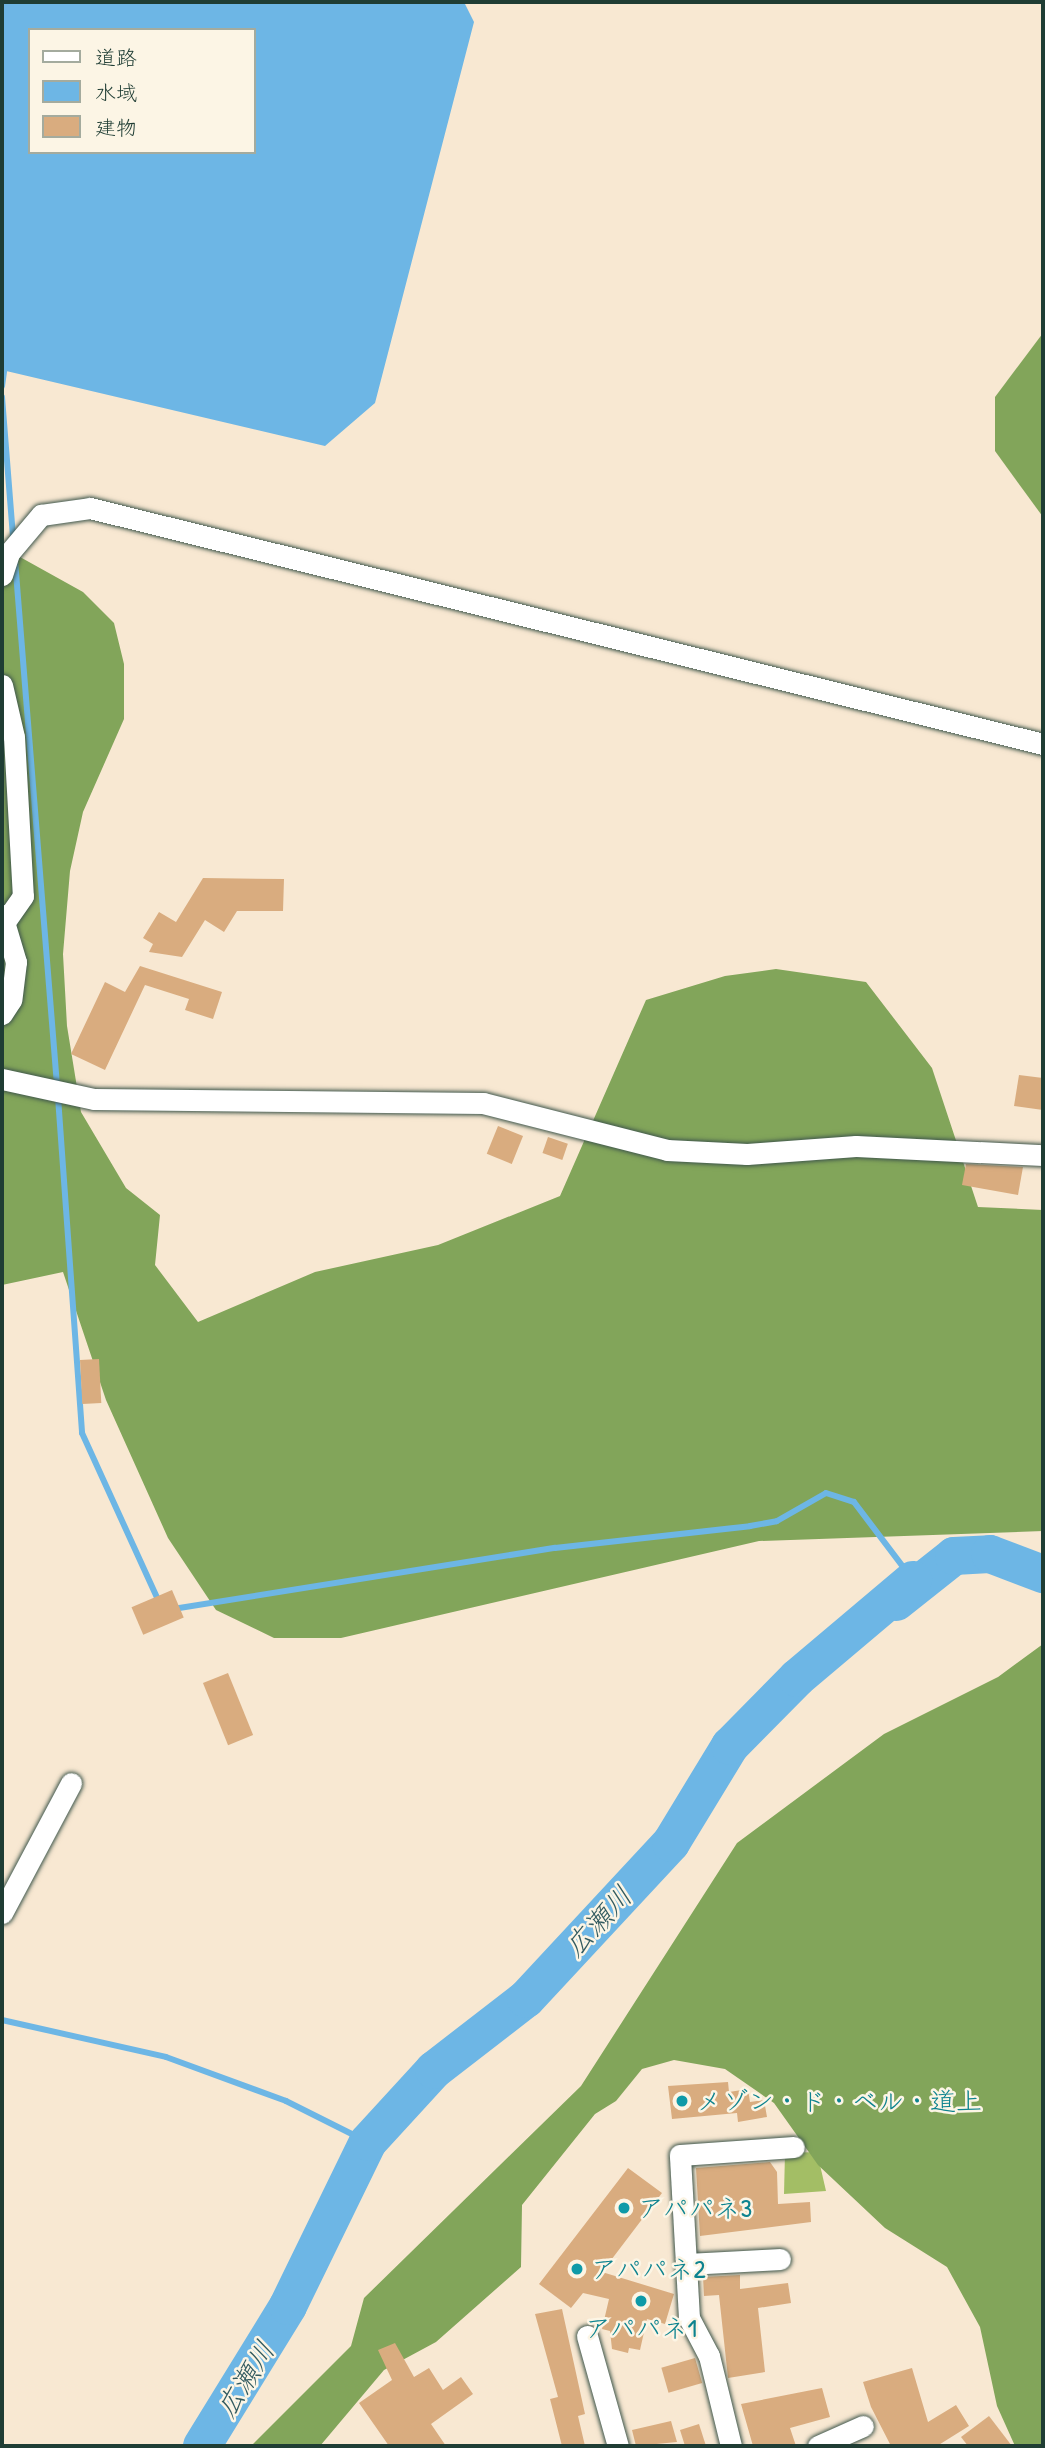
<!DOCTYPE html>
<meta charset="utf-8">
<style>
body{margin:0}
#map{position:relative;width:1045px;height:2448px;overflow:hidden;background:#f8e8d2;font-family:"Patrick Hand","Klee One",sans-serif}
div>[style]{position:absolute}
.green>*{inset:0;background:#a3be65}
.forest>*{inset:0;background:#82a55a}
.water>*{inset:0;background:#6db6e5}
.stream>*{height:6px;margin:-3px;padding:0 3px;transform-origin:3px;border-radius:3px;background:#6db6e5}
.river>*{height:38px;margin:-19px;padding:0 19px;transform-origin:19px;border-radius:19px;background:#6db6e5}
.building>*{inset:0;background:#d9ac7f;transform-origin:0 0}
.roads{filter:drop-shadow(0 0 2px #40574c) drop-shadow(0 0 2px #40574c)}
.minor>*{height:21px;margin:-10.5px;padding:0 10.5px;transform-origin:10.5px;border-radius:10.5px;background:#fff}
.dots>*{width:19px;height:19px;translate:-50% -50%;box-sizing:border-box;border:4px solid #fcf5e5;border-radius:50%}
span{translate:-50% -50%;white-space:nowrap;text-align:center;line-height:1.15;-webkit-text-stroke:5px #fcf5e5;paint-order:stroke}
.culture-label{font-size:26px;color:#0d838f}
.left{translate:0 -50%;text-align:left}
.water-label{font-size:28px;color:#325b60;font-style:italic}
.frame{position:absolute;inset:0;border:4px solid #1f3d34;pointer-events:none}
.legend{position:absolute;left:28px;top:28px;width:228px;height:126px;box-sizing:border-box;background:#fcf5e5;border:2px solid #a4ab9e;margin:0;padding:9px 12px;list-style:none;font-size:21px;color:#1f3d34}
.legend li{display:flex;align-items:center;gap:14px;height:35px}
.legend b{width:35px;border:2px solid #a4ab9e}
</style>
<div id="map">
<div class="green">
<i style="clip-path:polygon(817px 2152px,826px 2191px,784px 2194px,785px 2153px)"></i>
</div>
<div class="forest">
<i style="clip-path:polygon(1043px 333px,1043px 517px,995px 451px,995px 397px)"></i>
<i style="clip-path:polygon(2px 547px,83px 592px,114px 623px,124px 664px,124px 719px,83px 812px,70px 871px,63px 954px,67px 1026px,81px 1112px,126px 1188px,160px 1215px,155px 1265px,198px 1322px,315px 1272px,438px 1245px,560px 1196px,646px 1000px,725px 976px,776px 969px,866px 982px,932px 1068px,978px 1207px,1043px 1210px,1043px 1531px,759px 1541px,341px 1638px,274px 1638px,216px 1610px,168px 1538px,106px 1400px,63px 1272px,2px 1285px)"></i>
<i style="clip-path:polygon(1043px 1644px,1043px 2446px,1015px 2446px,997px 2406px,980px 2327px,947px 2267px,885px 2228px,818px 2165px,774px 2103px,725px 2069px,674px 2060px,642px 2069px,616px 2101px,595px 2114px,522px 2205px,521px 2267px,436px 2342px,384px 2370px,320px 2446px,251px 2446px,351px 2346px,364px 2298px,581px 2086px,737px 1843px,884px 1734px,998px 1677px)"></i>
</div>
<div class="water">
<i style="clip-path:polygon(evenodd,2px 2px,464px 2px,474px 22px,375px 403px,325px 446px,2px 370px,2px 2px,30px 30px,254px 30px,254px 152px,30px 152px,30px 30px)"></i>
</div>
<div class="stream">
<i style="left:2px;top:386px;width:22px;rotate:-82deg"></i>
<i style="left:2px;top:397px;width:141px;rotate:85.5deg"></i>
<i style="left:15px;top:560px;width:528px;rotate:85.43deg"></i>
<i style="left:58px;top:1097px;width:337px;rotate:85.9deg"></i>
<i style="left:82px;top:1433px;width:188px;rotate:65.5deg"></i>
<i style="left:173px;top:1609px;width:387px;rotate:-9.1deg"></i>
<i style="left:555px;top:1548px;width:196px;rotate:-6.4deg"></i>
<i style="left:750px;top:1526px;width:27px;rotate:-10deg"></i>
<i style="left:777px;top:1521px;width:56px;rotate:-29.7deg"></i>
<i style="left:826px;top:1493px;width:29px;rotate:18deg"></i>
<i style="left:854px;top:1502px;width:98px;rotate:52.9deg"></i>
<i style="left:2px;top:2020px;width:168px;rotate:12.7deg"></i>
<i style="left:166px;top:2057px;width:128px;rotate:20.1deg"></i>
<i style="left:286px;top:2101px;width:92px;rotate:26.6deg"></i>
</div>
<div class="river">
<i style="left:896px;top:1602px;width:74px;rotate:-38.4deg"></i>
<i style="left:954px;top:1556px;width:36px;rotate:-3deg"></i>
<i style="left:990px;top:1554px;width:57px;rotate:20.7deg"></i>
<i style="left:202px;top:2446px;width:164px;rotate:-58.4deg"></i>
<i style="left:288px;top:2306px;width:182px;rotate:-64deg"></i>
<i style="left:368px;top:2142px;width:98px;rotate:-47.5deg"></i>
<i style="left:434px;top:2070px;width:116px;rotate:-37.7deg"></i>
<i style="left:526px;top:1999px;width:213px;rotate:-47.1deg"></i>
<i style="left:671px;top:1843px;width:114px;rotate:-58.7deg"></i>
<i style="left:730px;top:1746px;width:95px;rotate:-45.4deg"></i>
<i style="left:797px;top:1678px;width:152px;rotate:-40.2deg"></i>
</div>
<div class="building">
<i style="clip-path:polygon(203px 878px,284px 879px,283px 911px,237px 911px,224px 932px,205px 920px,182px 957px,149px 952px,153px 944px,143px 938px,159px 912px,176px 922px)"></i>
<i style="clip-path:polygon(140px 966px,222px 992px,213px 1019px,185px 1010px,189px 999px,145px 985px,105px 1070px,71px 1054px,105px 982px,125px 992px)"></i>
<i style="clip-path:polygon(1019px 1075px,1043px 1078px,1043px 1110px,1014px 1106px)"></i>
<i style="left:498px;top:1126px;width:27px;height:30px;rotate:22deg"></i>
<i style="left:548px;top:1137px;width:21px;height:17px;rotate:19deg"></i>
<i style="clip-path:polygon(966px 1164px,1023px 1167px,1018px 1195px,962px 1185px)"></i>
<i style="left:99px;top:1359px;width:44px;height:19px;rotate:87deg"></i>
<i style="left:172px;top:1590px;width:30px;height:44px;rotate:67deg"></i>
<i style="left:228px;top:1673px;width:67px;height:27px;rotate:68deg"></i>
<i style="clip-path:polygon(728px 2082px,729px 2092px,748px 2089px,750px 2102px,764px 2100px,767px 2117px,738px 2122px,737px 2113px,672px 2119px,668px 2086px)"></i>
<i style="clip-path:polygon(770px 2162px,777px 2172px,778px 2204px,810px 2202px,811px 2222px,700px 2236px,696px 2168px)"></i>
<i style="clip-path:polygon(628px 2168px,662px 2193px,602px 2272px,674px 2294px,665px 2324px,647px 2319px,640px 2350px,629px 2348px,628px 2353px,612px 2349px,610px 2331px,602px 2329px,609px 2299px,583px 2293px,571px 2308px,539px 2284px)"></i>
<i style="clip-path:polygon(740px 2275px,740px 2289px,788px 2283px,791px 2303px,758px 2308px,765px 2372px,728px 2378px,719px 2295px,704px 2296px,703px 2277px)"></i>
<i style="clip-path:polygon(562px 2309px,585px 2414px,578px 2416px,585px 2446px,562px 2446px,550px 2399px,558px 2397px,535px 2314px)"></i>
<i style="clip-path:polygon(395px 2343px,414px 2377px,429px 2368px,443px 2390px,461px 2377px,473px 2394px,431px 2424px,446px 2446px,389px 2446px,359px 2403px,392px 2380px,378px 2350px)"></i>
<i style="left:695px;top:2358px;width:26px;height:35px;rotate:74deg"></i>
<i style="clip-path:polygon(912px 2368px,928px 2422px,956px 2405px,969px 2426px,937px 2446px,891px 2446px,871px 2407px,863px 2382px)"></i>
<i style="clip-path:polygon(822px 2388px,830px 2417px,790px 2428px,796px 2446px,753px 2446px,741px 2404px)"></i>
<i style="clip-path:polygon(989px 2416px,1012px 2446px,968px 2446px,961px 2437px)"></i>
<i style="clip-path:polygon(671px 2421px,677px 2442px,636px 2446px,632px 2430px)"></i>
<i style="clip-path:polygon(699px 2424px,706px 2446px,685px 2446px,680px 2430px)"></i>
</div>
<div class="roads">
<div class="minor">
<i style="left:2px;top:575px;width:23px;rotate:-72deg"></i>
<i style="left:9px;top:553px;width:50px;rotate:-49.9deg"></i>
<i style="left:41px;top:515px;width:49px;rotate:-8.1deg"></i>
<i style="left:90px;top:508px;width:982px;rotate:13.91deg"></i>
<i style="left:2px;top:685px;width:53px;rotate:77deg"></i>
<i style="left:14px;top:737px;width:159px;rotate:86.8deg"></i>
<i style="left:23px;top:896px;width:29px;rotate:125deg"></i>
<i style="left:2px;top:915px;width:49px;rotate:73.4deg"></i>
<i style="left:16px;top:962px;width:38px;rotate:97deg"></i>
<i style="left:11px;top:1000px;width:17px;rotate:123deg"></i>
<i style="left:2px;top:1079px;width:94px;rotate:12.3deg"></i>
<i style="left:94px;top:1099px;width:389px;rotate:0.6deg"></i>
<i style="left:483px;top:1103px;width:190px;rotate:14.3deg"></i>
<i style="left:667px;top:1150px;width:80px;rotate:2.9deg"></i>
<i style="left:747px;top:1154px;width:109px;rotate:-4.2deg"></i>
<i style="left:856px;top:1146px;width:187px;rotate:2.8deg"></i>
<i style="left:2px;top:1913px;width:147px;rotate:-62deg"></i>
<i style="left:688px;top:2264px;width:92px;rotate:-3.1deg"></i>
<i style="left:587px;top:2336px;width:114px;rotate:74.3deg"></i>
<i style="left:731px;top:2446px;width:93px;rotate:-103.7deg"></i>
<i style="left:709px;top:2356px;width:43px;rotate:-117.8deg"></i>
<i style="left:689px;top:2318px;width:163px;rotate:-93.2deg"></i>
<i style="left:680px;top:2155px;width:114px;rotate:-4deg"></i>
<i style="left:818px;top:2446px;width:49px;rotate:-24deg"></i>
</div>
</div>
<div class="dots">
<i style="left:682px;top:2101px;background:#0f9aa8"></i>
<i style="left:624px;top:2208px;background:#0f9aa8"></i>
<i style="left:577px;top:2269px;background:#0f9aa8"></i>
<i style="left:641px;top:2301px;background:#0f9aa8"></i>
</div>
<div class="culture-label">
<span class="left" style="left:696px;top:2101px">メゾン・ド・ベル・道上</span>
<span class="left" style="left:638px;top:2208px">アパパネ3</span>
<span class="left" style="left:591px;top:2269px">アパパネ2</span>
<span style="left:641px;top:2328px">アパパネ1</span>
</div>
<div class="water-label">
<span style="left:598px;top:1921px;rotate:-47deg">広瀬川</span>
<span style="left:245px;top:2379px;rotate:-58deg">広瀬川</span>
</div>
<div class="frame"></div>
<ul class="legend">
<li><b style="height:9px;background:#fff"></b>道路</li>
<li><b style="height:19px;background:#6db6e5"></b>水域</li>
<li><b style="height:19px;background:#d9ac7f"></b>建物</li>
</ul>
</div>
